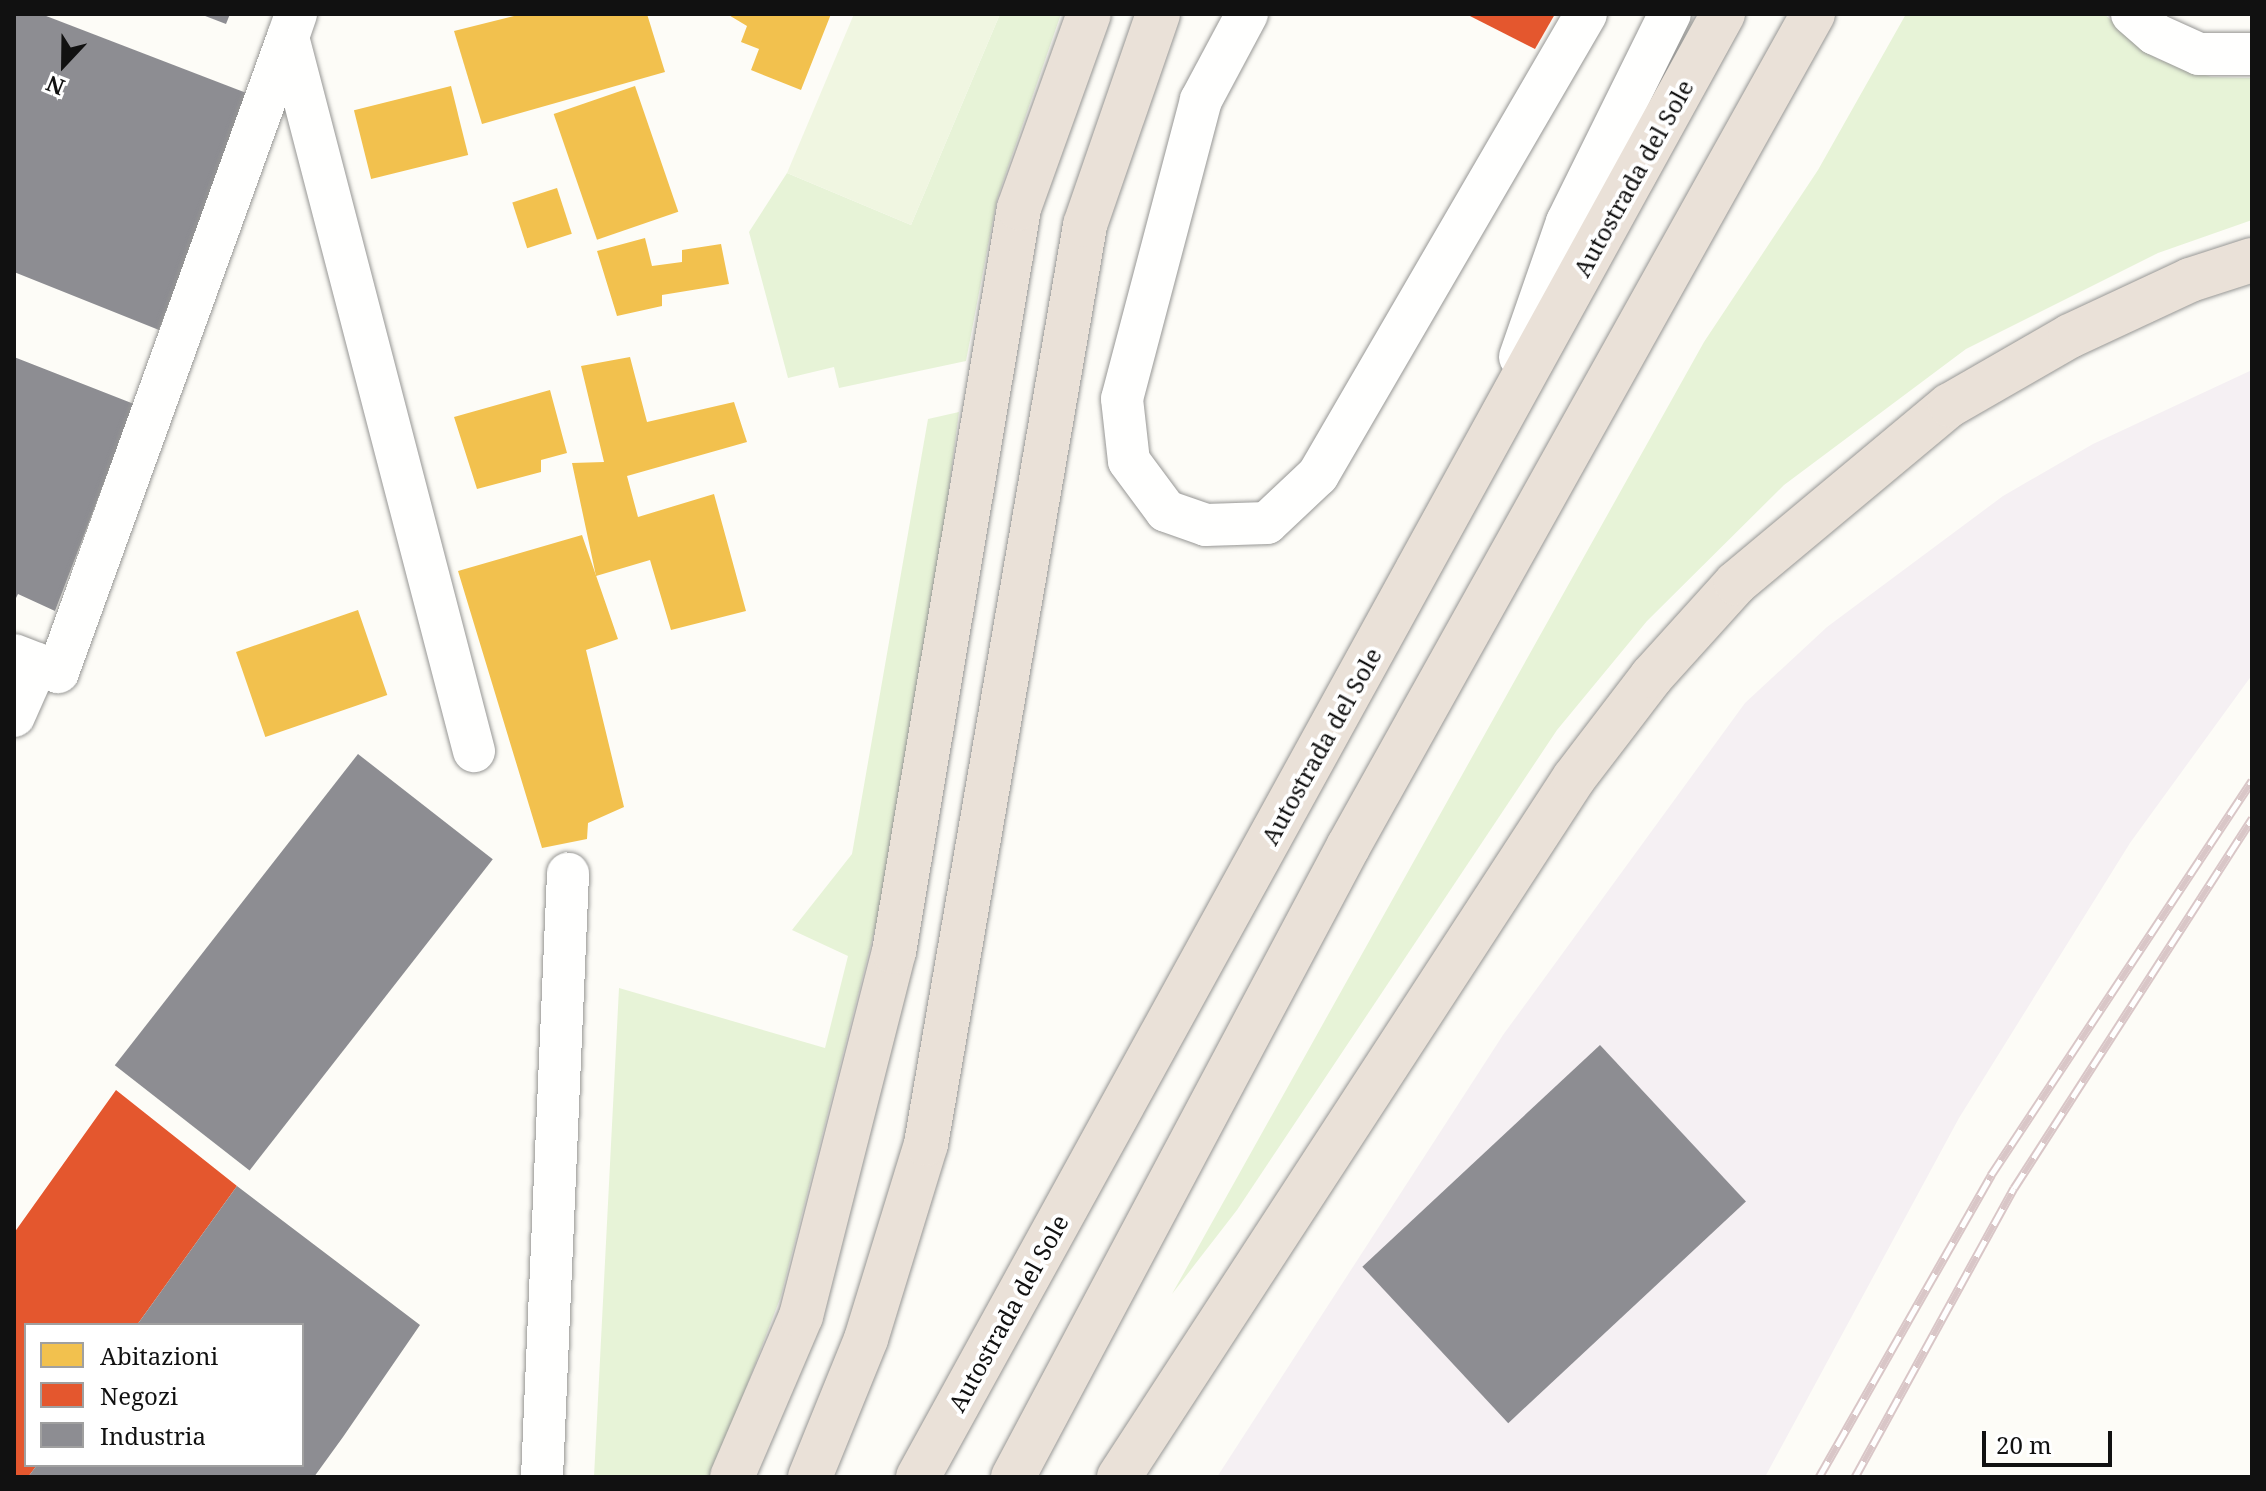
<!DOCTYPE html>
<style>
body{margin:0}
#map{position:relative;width:2266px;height:1491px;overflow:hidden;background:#fdfcf7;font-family:"Noto Serif",serif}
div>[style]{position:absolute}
.industrial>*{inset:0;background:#f5f0f3}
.green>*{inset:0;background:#e7f3d7}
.pitch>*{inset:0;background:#f0f6e1}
.homes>*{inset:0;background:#f2c14e;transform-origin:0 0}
.shops>*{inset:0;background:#e4572e}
.industry>*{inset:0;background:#8d8d92;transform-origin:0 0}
.roads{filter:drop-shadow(0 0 2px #979795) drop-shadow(0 0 2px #979795)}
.minor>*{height:42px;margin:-21px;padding:0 21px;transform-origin:21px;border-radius:21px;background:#fffffe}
.highway>*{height:44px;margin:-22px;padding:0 22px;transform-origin:22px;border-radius:22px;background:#eae1d8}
.rail>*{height:9px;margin-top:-4.5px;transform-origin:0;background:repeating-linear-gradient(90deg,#fff 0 18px,#d9c6c7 0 36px);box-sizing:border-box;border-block:2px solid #d9c6c7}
span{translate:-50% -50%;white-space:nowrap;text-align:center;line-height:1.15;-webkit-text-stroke:8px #fff;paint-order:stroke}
.street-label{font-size:24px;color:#111}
.frame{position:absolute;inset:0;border:16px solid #111;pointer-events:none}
.legend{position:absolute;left:24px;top:1323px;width:280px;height:144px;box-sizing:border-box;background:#fff;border:2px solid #a0a0a0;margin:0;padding:10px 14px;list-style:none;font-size:24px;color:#111}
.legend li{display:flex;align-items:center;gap:16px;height:40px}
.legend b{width:40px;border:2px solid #a0a0a0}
.north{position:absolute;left:24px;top:24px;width:80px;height:80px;-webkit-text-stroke:6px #fff;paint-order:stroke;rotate:202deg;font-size:22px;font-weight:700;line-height:32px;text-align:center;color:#111}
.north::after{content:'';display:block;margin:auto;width:28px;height:36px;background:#111;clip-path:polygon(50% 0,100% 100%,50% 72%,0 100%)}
.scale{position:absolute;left:1982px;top:1431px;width:130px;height:36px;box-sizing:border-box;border:4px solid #111;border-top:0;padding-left:10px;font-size:24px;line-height:28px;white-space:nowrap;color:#111;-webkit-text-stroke:6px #fff;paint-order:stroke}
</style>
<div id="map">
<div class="industrial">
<i style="clip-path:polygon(2252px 370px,2252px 675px,2130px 843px,1959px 1118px,1765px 1477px,1217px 1477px,1503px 1035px,1745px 703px,1827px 627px,2003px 496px,2093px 444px)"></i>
</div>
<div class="green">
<i style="clip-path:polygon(1000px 14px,1061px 14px,997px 199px,966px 361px,839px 388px,834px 367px,788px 378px,749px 232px,787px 173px,911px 225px)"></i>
<i style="clip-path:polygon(1906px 14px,2104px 14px,2157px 59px,2211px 77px,2252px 78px,2252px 220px,2158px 253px,1966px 349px,1784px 485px,1647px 621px,1557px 730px,1237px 1210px,1172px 1294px,1704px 342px,1818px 170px)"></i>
<i style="clip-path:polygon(959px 412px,909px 796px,781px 1296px,712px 1477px,594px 1477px,619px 988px,825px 1048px,848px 956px,792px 930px,852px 854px,928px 419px)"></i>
</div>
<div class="pitch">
<i style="clip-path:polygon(854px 14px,1000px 14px,911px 225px,787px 173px)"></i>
</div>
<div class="homes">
<i style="clip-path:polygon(522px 14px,647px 14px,665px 72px,482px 124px,454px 31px)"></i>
<i style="clip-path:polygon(727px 14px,831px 14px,801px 90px,751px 70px,759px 49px,741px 42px,747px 26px)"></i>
<i style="left:451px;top:86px;width:71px;height:100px;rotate:76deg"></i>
<i style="left:635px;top:86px;width:133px;height:86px;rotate:71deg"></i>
<i style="left:557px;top:188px;width:48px;height:47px;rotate:72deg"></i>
<i style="clip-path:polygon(645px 238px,652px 266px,682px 262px,682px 250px,721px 244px,729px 284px,662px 295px,662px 306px,617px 316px,597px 251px)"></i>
<i style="clip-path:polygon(630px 357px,647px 422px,734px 402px,747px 442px,627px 476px,638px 517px,714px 494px,746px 611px,671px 630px,650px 560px,596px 576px,572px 463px,604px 462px,581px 366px)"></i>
<i style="clip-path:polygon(550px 390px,567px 453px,541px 460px,541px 472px,477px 489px,454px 417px)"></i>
<i style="clip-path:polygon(582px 535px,618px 639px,586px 650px,624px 807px,588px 823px,587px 839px,542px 848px,458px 571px)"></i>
<i style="left:358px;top:610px;width:90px;height:129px;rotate:71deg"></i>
</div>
<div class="shops">
<i style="clip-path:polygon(1466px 14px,1555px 14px,1535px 49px)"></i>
<i style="clip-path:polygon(116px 1090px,237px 1186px,137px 1325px,26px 1325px,26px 1465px,37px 1465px,28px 1477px,14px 1477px,14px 1233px)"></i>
</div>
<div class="industry">
<i style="clip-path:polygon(14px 14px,41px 14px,249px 94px,159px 330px,14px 272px)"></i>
<i style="clip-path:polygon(200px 14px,230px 14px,226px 24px)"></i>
<i style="clip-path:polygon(14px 357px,134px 404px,55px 611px,18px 594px,14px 602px)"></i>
<i style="left:358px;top:754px;width:171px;height:395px;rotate:38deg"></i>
<i style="left:1600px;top:1045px;width:214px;height:325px;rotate:47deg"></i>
<i style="clip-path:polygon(237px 1186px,420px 1325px,343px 1437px,314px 1477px,28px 1477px,37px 1465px,302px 1465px,302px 1325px,137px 1325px)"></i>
</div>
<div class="roads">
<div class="minor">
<i style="left:296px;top:14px;width:24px;rotate:109deg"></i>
<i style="left:288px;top:37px;width:738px;rotate:75.4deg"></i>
<i style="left:1247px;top:14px;width:98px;rotate:118.1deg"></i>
<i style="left:1201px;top:100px;width:309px;rotate:104.8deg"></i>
<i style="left:1122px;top:399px;width:62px;rotate:83.6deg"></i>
<i style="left:1129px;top:461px;width:62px;rotate:53.5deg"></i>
<i style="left:1166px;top:511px;width:42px;rotate:19.3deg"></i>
<i style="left:1206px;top:525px;width:61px;rotate:-1.9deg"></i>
<i style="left:1267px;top:523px;width:70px;rotate:-43.3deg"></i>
<i style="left:1318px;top:475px;width:533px;rotate:-59.83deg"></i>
<i style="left:2132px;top:14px;width:30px;rotate:41deg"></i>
<i style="left:2155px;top:34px;width:48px;rotate:24.4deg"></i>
<i style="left:2199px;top:54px;width:53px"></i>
<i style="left:1520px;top:357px;width:143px;rotate:-70.8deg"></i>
<i style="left:1567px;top:222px;width:232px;rotate:-63.7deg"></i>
<i style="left:14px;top:655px;width:47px;rotate:21.1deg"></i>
<i style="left:58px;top:672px;width:675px;rotate:-70.09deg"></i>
<i style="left:14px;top:716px;width:57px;rotate:-66.1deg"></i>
<i style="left:542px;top:1477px;width:604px;rotate:-87.53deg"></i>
</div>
<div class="highway">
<i style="left:732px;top:1477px;width:175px;rotate:-66.8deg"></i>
<i style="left:801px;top:1316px;width:376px;rotate:-75.7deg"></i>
<i style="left:894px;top:952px;width:754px;rotate:-80.46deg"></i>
<i style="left:1019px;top:208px;width:206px;rotate:-70.2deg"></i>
<i style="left:810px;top:1477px;width:149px;rotate:-67.9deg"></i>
<i style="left:866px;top:1339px;width:204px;rotate:-72.9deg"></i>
<i style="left:926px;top:1144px;width:933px;rotate:-80.18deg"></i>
<i style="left:1085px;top:225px;width:223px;rotate:-70.9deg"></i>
<i style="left:918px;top:1477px;width:1670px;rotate:-61.18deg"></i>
<i style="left:1013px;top:1477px;width:714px;rotate:-62deg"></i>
<i style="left:1348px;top:847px;width:954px;rotate:-60.83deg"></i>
<i style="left:1119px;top:1477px;width:834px;rotate:-56.94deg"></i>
<i style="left:1574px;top:778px;width:128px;rotate:-52.6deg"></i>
<i style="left:1652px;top:676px;width:125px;rotate:-47.9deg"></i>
<i style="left:1736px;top:583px;width:278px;rotate:-39.8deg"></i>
<i style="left:1950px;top:405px;width:138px;rotate:-29.9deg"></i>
<i style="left:2070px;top:336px;width:132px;rotate:-25deg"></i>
<i style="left:2190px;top:280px;width:65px;rotate:-17.9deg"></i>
</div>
</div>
<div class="rail">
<i style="left:1819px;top:1477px;width:348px;rotate:-60.3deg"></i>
<i style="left:1991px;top:1175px;width:473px;rotate:-56.5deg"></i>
<i style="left:1855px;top:1477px;width:330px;rotate:-61.2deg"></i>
<i style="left:2014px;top:1188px;width:440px;rotate:-57.2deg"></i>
</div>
<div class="street-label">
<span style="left:1633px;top:178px;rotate:-61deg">Autostrada del Sole</span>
<span style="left:1321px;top:746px;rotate:-61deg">Autostrada del Sole</span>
<span style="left:1008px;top:1313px;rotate:-61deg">Autostrada del Sole</span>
</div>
<div class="frame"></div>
<ul class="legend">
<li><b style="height:22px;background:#f2c14e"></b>Abitazioni</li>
<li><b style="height:22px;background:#e4572e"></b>Negozi</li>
<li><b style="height:22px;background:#8d8d92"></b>Industria</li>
</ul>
<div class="north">N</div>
<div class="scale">20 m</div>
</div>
